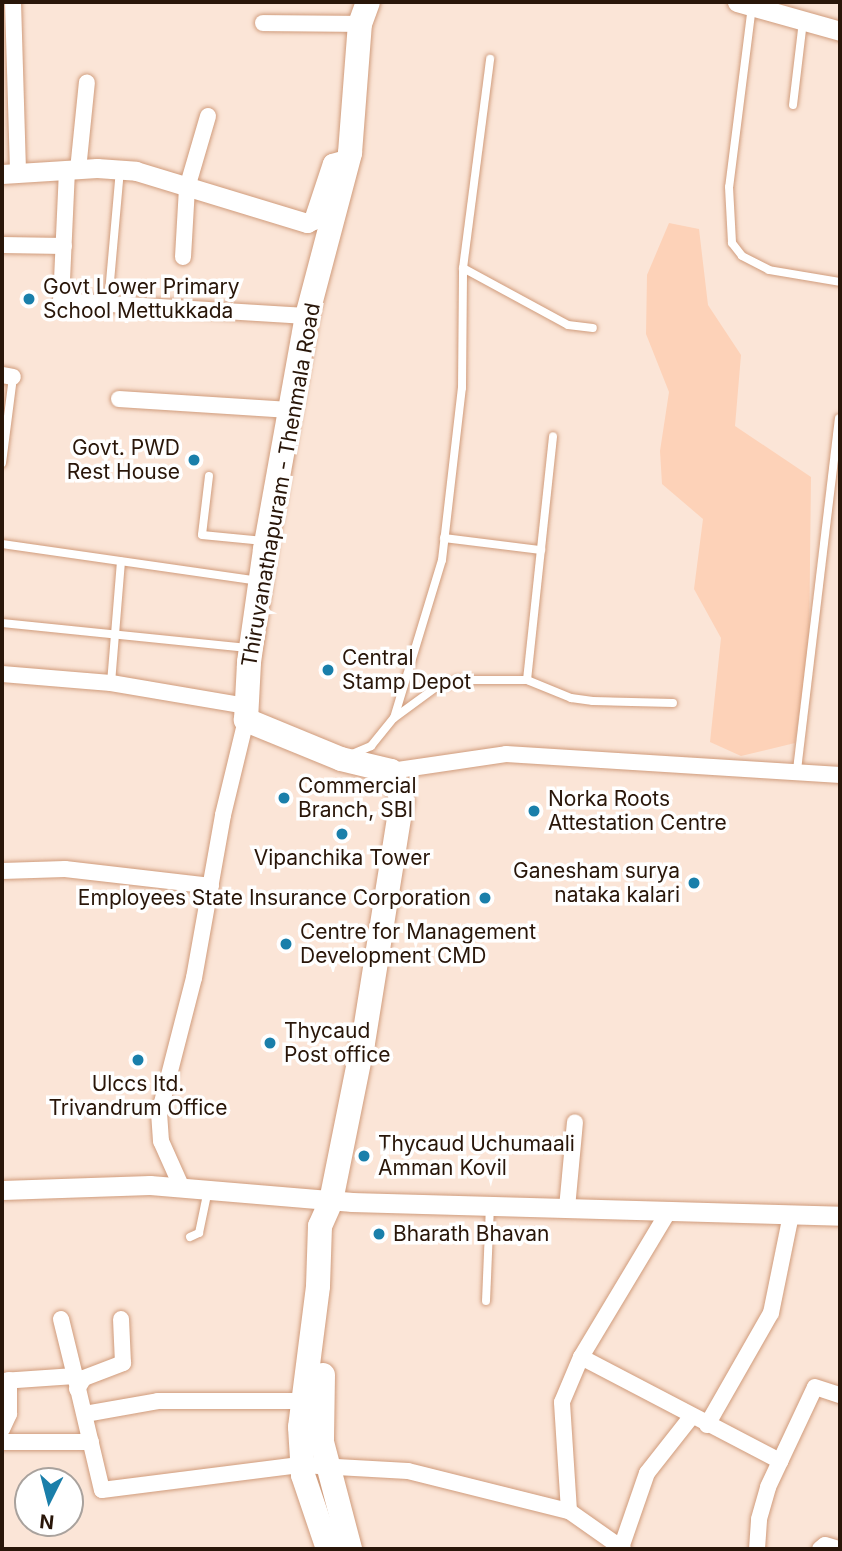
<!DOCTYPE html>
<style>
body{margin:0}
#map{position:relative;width:842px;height:1551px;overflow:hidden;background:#fbe5d7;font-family:Inter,sans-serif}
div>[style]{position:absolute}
.green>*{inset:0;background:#fdd2b8}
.roads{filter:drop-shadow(0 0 2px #d09c7c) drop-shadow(0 0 2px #d09c7c)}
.service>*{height:8px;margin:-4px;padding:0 4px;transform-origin:4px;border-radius:4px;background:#fff}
.minor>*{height:16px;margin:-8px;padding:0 8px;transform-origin:8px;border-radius:8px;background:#fff}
.tertiary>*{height:19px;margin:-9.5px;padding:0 9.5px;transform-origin:9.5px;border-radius:9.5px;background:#fff}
.primary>*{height:24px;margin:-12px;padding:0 12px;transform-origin:12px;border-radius:12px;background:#fff}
.dots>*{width:19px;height:19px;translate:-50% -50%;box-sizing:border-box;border:4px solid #fff;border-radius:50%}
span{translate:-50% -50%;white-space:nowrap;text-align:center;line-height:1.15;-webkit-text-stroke:7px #fff;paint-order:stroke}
.poi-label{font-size:21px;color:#291609}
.left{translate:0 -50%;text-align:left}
.right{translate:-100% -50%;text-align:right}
.street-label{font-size:21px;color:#291609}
.frame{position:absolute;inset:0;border:4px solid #291609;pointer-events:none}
.north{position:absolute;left:14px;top:1467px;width:70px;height:70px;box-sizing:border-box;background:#fff;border:2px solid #a9a29d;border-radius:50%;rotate:186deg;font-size:19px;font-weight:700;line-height:28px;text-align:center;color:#291609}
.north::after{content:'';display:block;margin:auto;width:24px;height:32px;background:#1a7faa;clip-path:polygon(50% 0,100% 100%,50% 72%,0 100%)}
</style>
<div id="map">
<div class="green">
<i style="clip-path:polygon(669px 223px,699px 229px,708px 305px,741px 355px,735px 426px,811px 477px,809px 648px,795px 743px,741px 756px,710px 742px,721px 638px,694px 589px,703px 519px,662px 484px,660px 451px,669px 392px,646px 334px,647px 275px)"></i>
</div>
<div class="roads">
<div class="service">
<i style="left:752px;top:6px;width:182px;rotate:97.2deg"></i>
<i style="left:729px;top:187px;width:56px;rotate:86.9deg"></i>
<i style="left:732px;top:243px;width:16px;rotate:52deg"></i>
<i style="left:742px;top:256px;width:30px;rotate:27deg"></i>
<i style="left:769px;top:270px;width:72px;rotate:9.6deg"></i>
<i style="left:793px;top:105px;width:85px;rotate:-83.2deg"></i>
<i style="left:463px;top:268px;width:119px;rotate:28.5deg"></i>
<i style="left:568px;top:325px;width:25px;rotate:7deg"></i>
<i style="left:108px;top:304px;width:135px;rotate:-84.9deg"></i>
<i style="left:2px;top:463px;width:87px;rotate:-82.7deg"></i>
<i style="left:209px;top:476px;width:59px;rotate:96.8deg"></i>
<i style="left:202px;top:535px;width:62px;rotate:5.5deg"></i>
<i style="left:444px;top:538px;width:98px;rotate:7.1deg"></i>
<i style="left:2px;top:544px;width:260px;rotate:8.2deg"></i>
<i style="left:2px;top:623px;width:247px;rotate:5.8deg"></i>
<i style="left:527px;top:680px;width:245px;rotate:-83.9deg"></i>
<i style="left:111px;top:683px;width:122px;rotate:-85.3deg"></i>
<i style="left:394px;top:718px;width:51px;rotate:-36.2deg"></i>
<i style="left:435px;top:688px;width:24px;rotate:-19deg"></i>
<i style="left:458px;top:680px;width:69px"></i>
<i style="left:527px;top:680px;width:48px;rotate:22.2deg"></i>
<i style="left:571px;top:698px;width:22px;rotate:8deg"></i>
<i style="left:593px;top:701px;width:80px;rotate:1.4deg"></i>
<i style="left:350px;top:755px;width:23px;rotate:-23deg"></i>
<i style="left:371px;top:746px;width:36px;rotate:-51deg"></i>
<i style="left:394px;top:718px;width:165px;rotate:-73.1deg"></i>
<i style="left:442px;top:560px;width:173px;rotate:-83.4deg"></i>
<i style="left:462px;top:388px;width:120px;rotate:-89.5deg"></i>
<i style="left:463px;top:268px;width:211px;rotate:-82.6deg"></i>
<i style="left:797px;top:770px;width:354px;rotate:-83.2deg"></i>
<i style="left:190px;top:1237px;width:10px;rotate:-24deg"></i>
<i style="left:199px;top:1233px;width:44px;rotate:-78.2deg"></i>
<i style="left:486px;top:1301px;width:95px;rotate:-87.6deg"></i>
</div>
<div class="minor">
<i style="left:13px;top:2px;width:171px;rotate:88.3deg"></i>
<i style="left:263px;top:23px;width:97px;rotate:0.6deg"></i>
<i style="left:67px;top:170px;width:131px;rotate:92.6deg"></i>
<i style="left:61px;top:301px;width:246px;rotate:3.5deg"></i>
<i style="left:78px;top:170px;width:88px;rotate:-84.2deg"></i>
<i style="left:2px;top:245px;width:62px;rotate:0.9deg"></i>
<i style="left:183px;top:257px;width:69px;rotate:-86.7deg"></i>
<i style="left:187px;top:188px;width:75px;rotate:-73.7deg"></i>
<i style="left:2px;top:375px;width:11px;rotate:10deg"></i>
<i style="left:119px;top:399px;width:171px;rotate:3.7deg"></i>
<i style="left:2px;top:674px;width:109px;rotate:4.7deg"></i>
<i style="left:111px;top:683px;width:138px;rotate:9.6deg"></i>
<i style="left:391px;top:771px;width:116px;rotate:-8.4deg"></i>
<i style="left:506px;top:754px;width:335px;rotate:3.6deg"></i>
<i style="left:2px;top:871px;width:63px;rotate:-1.8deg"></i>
<i style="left:65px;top:869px;width:147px;rotate:6.6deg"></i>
<i style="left:182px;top:1188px;width:51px;rotate:-114.1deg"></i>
<i style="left:161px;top:1141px;width:27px;rotate:-94deg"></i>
<i style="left:159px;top:1114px;width:140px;rotate:-75.6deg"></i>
<i style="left:194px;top:978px;width:166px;rotate:-79.9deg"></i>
<i style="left:223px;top:815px;width:98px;rotate:-76.4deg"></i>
<i style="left:567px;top:1208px;width:86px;rotate:-84.7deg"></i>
<i style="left:61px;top:1319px;width:59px;rotate:76.2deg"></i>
<i style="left:581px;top:1357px;width:225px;rotate:27.6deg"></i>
<i style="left:2px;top:1381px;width:73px;rotate:-3.9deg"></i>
<i style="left:75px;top:1376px;width:117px;rotate:76.7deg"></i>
<i style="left:102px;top:1490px;width:201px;rotate:-7.2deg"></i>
<i style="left:301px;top:1465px;width:107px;rotate:3.2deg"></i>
<i style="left:408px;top:1471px;width:166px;rotate:14deg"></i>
<i style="left:569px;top:1511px;width:66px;rotate:35.1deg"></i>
<i style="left:77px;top:1389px;width:13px;rotate:-58deg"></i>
<i style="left:84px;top:1378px;width:42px;rotate:-21deg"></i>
<i style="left:123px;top:1363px;width:44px;rotate:-92.6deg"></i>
<i style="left:85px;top:1414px;width:74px;rotate:-10.1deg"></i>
<i style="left:158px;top:1401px;width:146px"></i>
<i style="left:707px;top:1425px;width:129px;rotate:-60.3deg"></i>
<i style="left:771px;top:1313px;width:100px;rotate:-78.5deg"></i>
<i style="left:2px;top:1429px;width:17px;rotate:-65deg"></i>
<i style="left:9px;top:1414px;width:34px;rotate:-90deg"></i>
<i style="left:2px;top:1442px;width:89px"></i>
<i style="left:569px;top:1511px;width:109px;rotate:-93.7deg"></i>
<i style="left:562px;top:1402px;width:49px;rotate:-67.1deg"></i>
<i style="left:581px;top:1357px;width:169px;rotate:-59deg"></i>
<i style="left:621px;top:1548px;width:79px;rotate:-70.9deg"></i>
<i style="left:647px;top:1473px;width:71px;rotate:-51.8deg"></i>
<i style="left:757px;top:1549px;width:30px;rotate:-86deg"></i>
<i style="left:759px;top:1519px;width:33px;rotate:-74deg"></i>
<i style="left:768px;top:1487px;width:110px;rotate:-64.8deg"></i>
<i style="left:815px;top:1387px;width:26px;rotate:18deg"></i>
<i style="left:820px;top:1549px;width:6px;rotate:-39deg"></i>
<i style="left:825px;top:1545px;width:15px;rotate:16deg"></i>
</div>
<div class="tertiary">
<i style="left:737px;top:2px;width:107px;rotate:15.7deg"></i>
<i style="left:2px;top:174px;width:95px;rotate:-3.6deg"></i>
<i style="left:97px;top:168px;width:39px;rotate:4deg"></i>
<i style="left:136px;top:171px;width:179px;rotate:16.9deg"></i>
<i style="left:307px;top:223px;width:7px;rotate:-27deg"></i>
<i style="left:313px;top:220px;width:60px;rotate:-71.6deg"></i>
<i style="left:332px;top:163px;width:18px;rotate:-16deg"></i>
<i style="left:2px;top:1190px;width:148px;rotate:-1.9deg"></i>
<i style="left:150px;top:1185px;width:203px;rotate:4.8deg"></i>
<i style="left:352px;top:1202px;width:488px;rotate:1.6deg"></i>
</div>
<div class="primary">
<i style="left:323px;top:1375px;width:67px;rotate:90.9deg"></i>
<i style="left:322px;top:1442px;width:111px;rotate:75.3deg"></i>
<i style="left:328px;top:1549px;width:78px;rotate:-108.7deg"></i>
<i style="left:303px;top:1475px;width:48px;rotate:-93.6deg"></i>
<i style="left:300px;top:1427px;width:142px;rotate:-82.7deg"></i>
<i style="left:318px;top:1286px;width:60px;rotate:-88.1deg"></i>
<i style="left:320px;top:1226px;width:27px;rotate:-66deg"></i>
<i style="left:331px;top:1201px;width:161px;rotate:-78.6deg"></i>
<i style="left:363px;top:1043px;width:246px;rotate:-80.9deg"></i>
<i style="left:402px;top:800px;width:31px;rotate:-111deg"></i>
<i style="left:391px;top:771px;width:51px;rotate:-166.5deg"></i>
<i style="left:341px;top:759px;width:103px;rotate:-157.7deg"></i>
<i style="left:246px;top:720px;width:58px;rotate:-87deg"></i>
<i style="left:249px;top:662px;width:114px;rotate:-81.9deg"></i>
<i style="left:265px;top:549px;width:237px;rotate:-79.8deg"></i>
<i style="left:307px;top:316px;width:169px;rotate:-75.2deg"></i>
<i style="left:350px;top:153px;width:129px;rotate:-85.6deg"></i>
<i style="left:360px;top:24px;width:23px;rotate:-70deg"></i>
</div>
</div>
<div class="dots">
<i style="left:29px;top:299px;background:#1a7faa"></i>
<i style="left:194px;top:460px;background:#1a7faa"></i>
<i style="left:328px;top:670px;background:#1a7faa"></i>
<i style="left:284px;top:798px;background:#1a7faa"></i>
<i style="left:534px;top:811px;background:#1a7faa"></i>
<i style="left:342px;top:834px;background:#1a7faa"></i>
<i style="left:694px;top:883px;background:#1a7faa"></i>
<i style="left:485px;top:898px;background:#1a7faa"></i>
<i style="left:286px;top:944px;background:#1a7faa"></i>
<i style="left:270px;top:1043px;background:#1a7faa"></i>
<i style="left:138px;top:1060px;background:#1a7faa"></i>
<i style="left:364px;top:1156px;background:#1a7faa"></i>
<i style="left:379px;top:1234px;background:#1a7faa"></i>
</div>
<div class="poi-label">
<span class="left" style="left:43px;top:299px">Govt Lower Primary<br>School Mettukkada</span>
<span class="right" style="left:180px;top:460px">Govt. PWD<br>Rest House</span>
<span class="left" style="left:342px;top:670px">Central<br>Stamp Depot</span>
<span class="left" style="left:298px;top:798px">Commercial<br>Branch, SBI</span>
<span class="left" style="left:548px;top:811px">Norka Roots<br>Attestation Centre</span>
<span style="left:342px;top:858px">Vipanchika Tower</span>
<span class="right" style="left:680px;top:883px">Ganesham surya<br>nataka kalari</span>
<span class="right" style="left:471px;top:898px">Employees State Insurance Corporation</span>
<span class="left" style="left:300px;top:944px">Centre for Management<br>Development CMD</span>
<span class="left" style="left:284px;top:1043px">Thycaud<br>Post office</span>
<span style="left:138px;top:1096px">Ulccs ltd.<br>Trivandrum Office</span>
<span class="left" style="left:378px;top:1156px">Thycaud Uchumaali<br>Amman Kovil</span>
<span class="left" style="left:393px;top:1234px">Bharath Bhavan</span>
</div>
<div class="street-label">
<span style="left:281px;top:485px;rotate:-80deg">Thiruvanathapuram - Thenmala Road</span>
</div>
<div class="frame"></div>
<div class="north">N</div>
</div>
